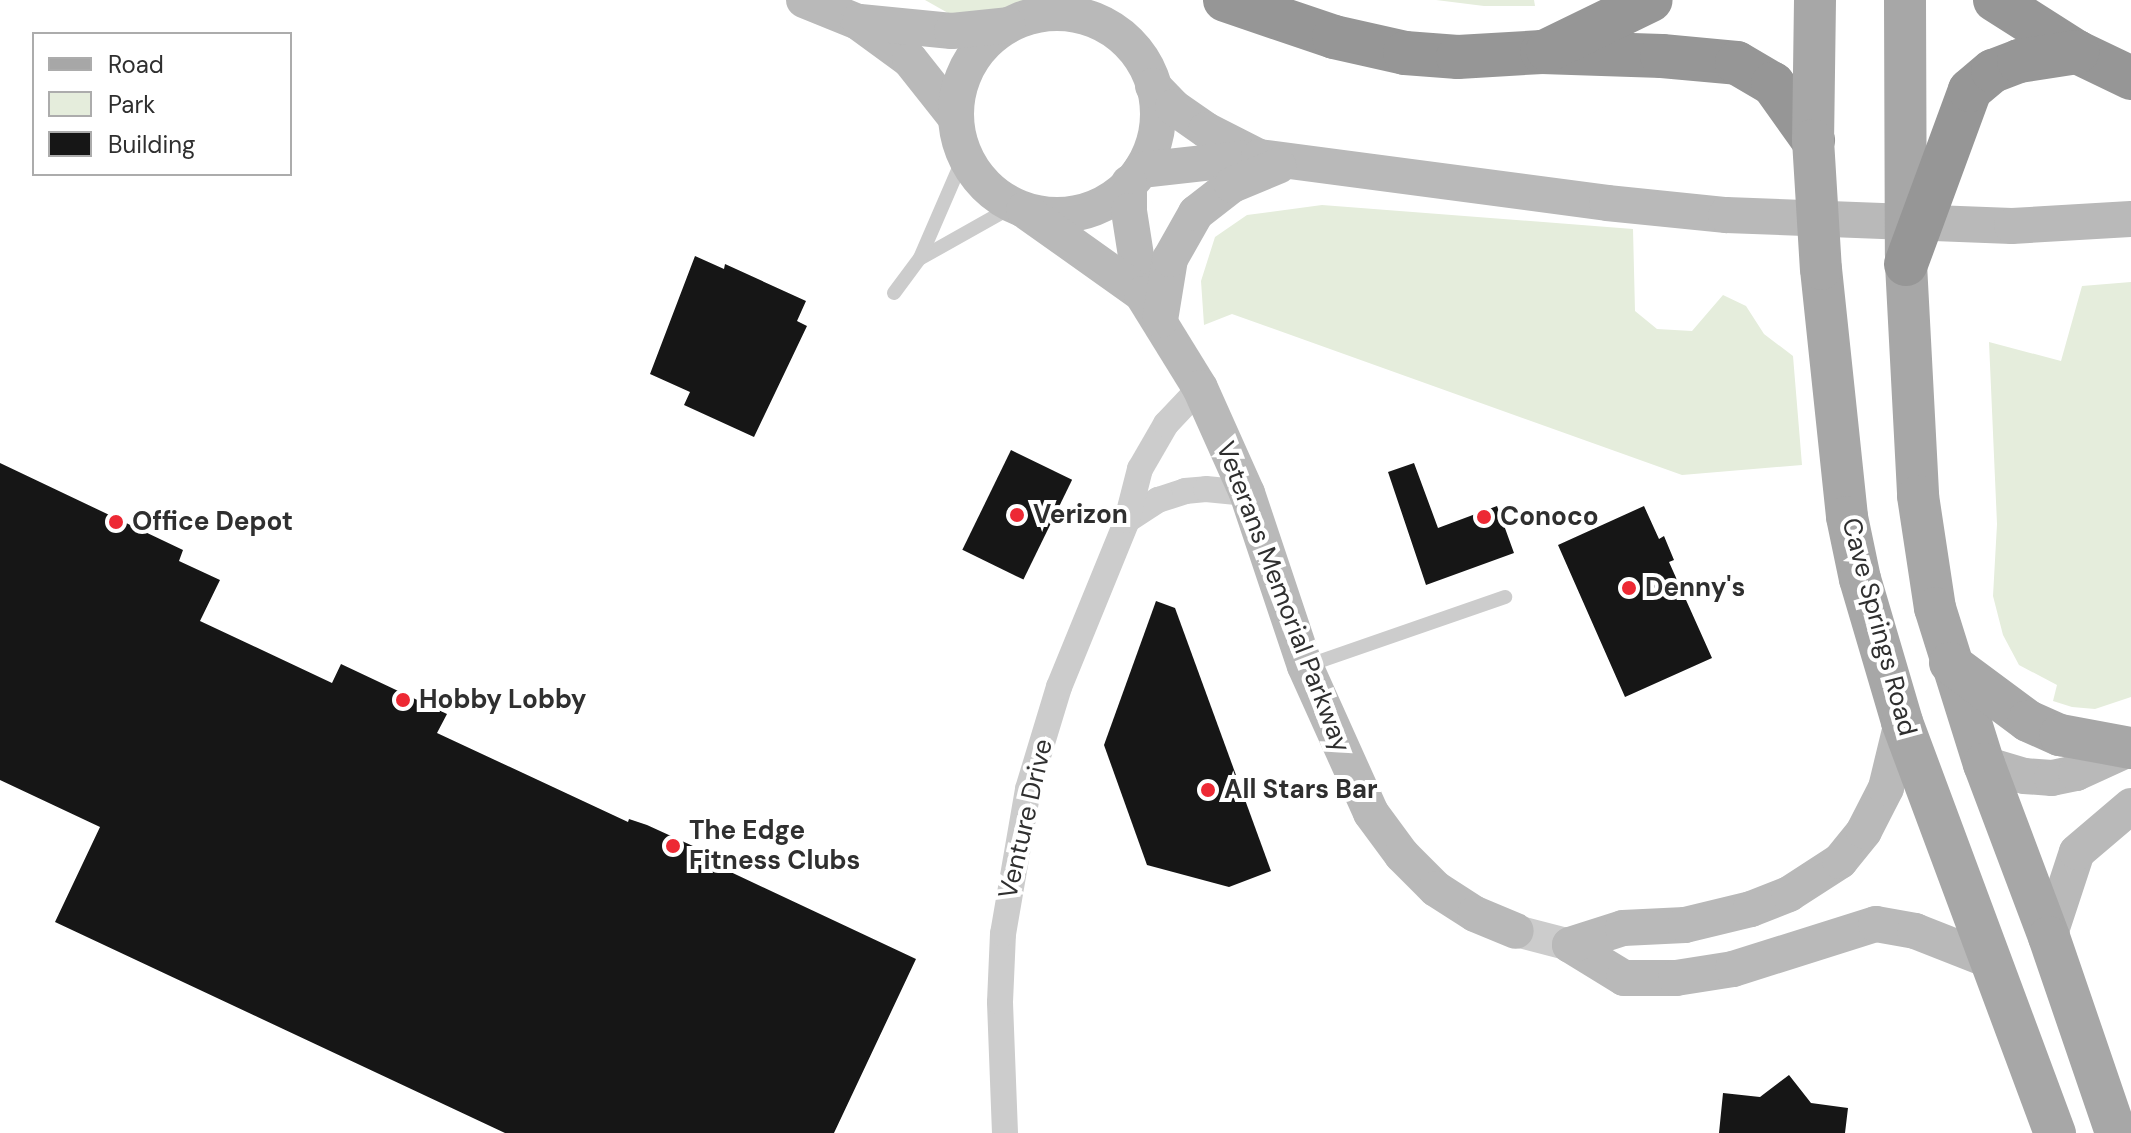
<!DOCTYPE html>
<style>
body{margin:0}
#map{position:relative;width:2131px;height:1133px;overflow:hidden;background:#fff;font-family:"DM Sans",sans-serif}
div>[style]{position:absolute}
.green>*{inset:0;background:#e5eddc}
.building>*{inset:0;background:#161616;transform-origin:0 0}
.service>*{height:14px;margin:-7px;padding:0 7px;transform-origin:7px;border-radius:7px;background:#ccc}
.minor>*{height:26px;margin:-13px;padding:0 13px;transform-origin:13px;border-radius:13px;background:#ccc}
.tertiary>*{height:32px;margin:-16px;padding:0 16px;transform-origin:16px;border-radius:16px;background:#ccc}
.secondary>*{height:36px;margin:-18px;padding:0 18px;transform-origin:18px;border-radius:18px;background:#b9b9b9}
.secondary>.ring{margin:-18px;padding:0;box-sizing:content-box;background:none;border:36px solid #b9b9b9;border-radius:50%}
.primary>*{height:42px;margin:-21px;padding:0 21px;transform-origin:21px;border-radius:21px;background:#a7a7a7}
.motorway>*{height:44px;margin:-22px;padding:0 22px;transform-origin:22px;border-radius:22px;background:#969696}
.primary-bridge>*{height:42px;margin:-21px;padding:0 21px;transform-origin:21px;border-radius:21px;background:#a7a7a7}
.motorway-bridge>*{height:44px;margin:-22px;padding:0 22px;transform-origin:22px;border-radius:22px;background:#969696}
.dots>*{width:22px;height:22px;translate:-50% -50%;box-sizing:border-box;border:4px solid #fff;border-radius:50%}
span{translate:-50% -50%;white-space:nowrap;text-align:center;line-height:1.15;-webkit-text-stroke:8px #fff;paint-order:stroke}
.poi-label{font-size:26px;color:#2f2f2f;font-weight:700}
.left{translate:0 -50%;text-align:left}
.street-label{font-size:26px;color:#2f2f2f}
.legend{position:absolute;left:32px;top:32px;width:260px;height:144px;box-sizing:border-box;background:#fff;border:2px solid #acacac;margin:0;padding:10px 14px;list-style:none;font-size:24px;color:#2f2f2f}
.legend li{display:flex;align-items:center;gap:16px;height:40px}
.legend b{width:40px;border:2px solid #acacac}
</style>
<div id="map">
<div class="green">
<i style="clip-path:polygon(925px 0,1037px 0,1058px 13px,994px 19px,948px 13px)"></i>
<i style="clip-path:polygon(1436px 0,1534px 0,1535px 6px,1484px 6px)"></i>
<i style="clip-path:polygon(1322px 205px,1633px 229px,1635px 311px,1657px 329px,1692px 331px,1723px 295px,1746px 306px,1764px 334px,1793px 356px,1802px 465px,1682px 475px,1232px 314px,1204px 325px,1201px 281px,1215px 237px,1247px 215px)"></i>
<i style="clip-path:polygon(2131px 282px,2131px 697px,2095px 709px,2072px 707px,2053px 701px,2057px 685px,2019px 665px,2003px 635px,1993px 596px,1997px 524px,1989px 342px,2061px 361px,2082px 286px)"></i>
</div>
<div class="building">
<i style="clip-path:polygon(695px 256px,724px 269px,725px 264px,806px 301px,797px 321px,807px 326px,754px 437px,684px 405px,690px 392px,650px 374px)"></i>
<i style="left:1011px;top:450px;width:68px;height:111px;rotate:26deg"></i>
<i style="clip-path:polygon(0 463px,183px 550px,179px 561px,220px 580px,200px 621px,332px 683px,341px 664px,447px 714px,437px 733px,628px 822px,629px 819px,647px 825px,706px 852px,722px 862px,720px 867px,916px 959px,834px 1133px,505px 1133px,55px 922px,100px 827px,0 780px)"></i>
<i style="clip-path:polygon(1414px 463px,1438px 528px,1497px 506px,1514px 553px,1426px 585px,1388px 472px)"></i>
<i style="clip-path:polygon(1644px 506px,1659px 539px,1664px 536px,1674px 560px,1669px 562px,1712px 658px,1625px 697px,1558px 545px)"></i>
<i style="clip-path:polygon(1156px 601px,1175px 608px,1271px 871px,1229px 887px,1147px 865px,1104px 745px)"></i>
<i style="clip-path:polygon(1789px 1075px,1811px 1103px,1848px 1108px,1845px 1133px,1719px 1133px,1723px 1093px,1760px 1097px)"></i>
</div>
<div class="service">
<i style="left:921px;top:258px;width:108px;rotate:-29.4deg"></i>
<i style="left:894px;top:293px;width:44px;rotate:-53.4deg"></i>
<i style="left:920px;top:258px;width:113px;rotate:-66.6deg"></i>
<i style="left:1306px;top:666px;width:211px;rotate:-19.1deg"></i>
</div>
<div class="minor">
<i style="left:1127px;top:520px;width:37px;rotate:-33deg"></i>
<i style="left:1158px;top:500px;width:28px;rotate:-18deg"></i>
<i style="left:1185px;top:491px;width:21px;rotate:-5deg"></i>
<i style="left:1206px;top:489px;width:41px;rotate:5.6deg"></i>
<i style="left:1005px;top:1133px;width:131px;rotate:-92.2deg"></i>
<i style="left:1000px;top:1002px;width:68px;rotate:-87.5deg"></i>
<i style="left:1003px;top:934px;width:147px;rotate:-80.2deg"></i>
<i style="left:1028px;top:789px;width:107px;rotate:-73.1deg"></i>
<i style="left:1059px;top:687px;width:180px;rotate:-67.8deg"></i>
<i style="left:1127px;top:520px;width:53px;rotate:-75.7deg"></i>
<i style="left:1140px;top:469px;width:52px;rotate:-60deg"></i>
<i style="left:1166px;top:424px;width:50px;rotate:-46.6deg"></i>
</div>
<div class="tertiary">
<i style="left:1516px;top:931px;width:56px;rotate:14.5deg"></i>
</div>
<div class="secondary">
<i style="left:804px;top:0;width:58px;rotate:22.2deg"></i>
<i style="left:858px;top:22px;width:64px;rotate:36.2deg"></i>
<i style="left:910px;top:60px;width:74px;rotate:51.6deg"></i>
<i class="ring" style="left:956px;top:13px;width:166px;height:166px"></i>
<i style="left:860px;top:22px;width:92px;rotate:5.6deg"></i>
<i style="left:952px;top:31px;width:56px;rotate:-6.1deg"></i>
<i style="left:1153px;top:86px;width:29px;rotate:46deg"></i>
<i style="left:1173px;top:107px;width:40px;rotate:34.9deg"></i>
<i style="left:1206px;top:130px;width:59px;rotate:27deg"></i>
<i style="left:1141px;top:170px;width:119px;rotate:-6.3deg"></i>
<i style="left:1259px;top:157px;width:351px;rotate:7.5deg"></i>
<i style="left:1607px;top:203px;width:120px;rotate:5.8deg"></i>
<i style="left:1726px;top:215px;width:286px;rotate:2.2deg"></i>
<i style="left:2012px;top:226px;width:119px;rotate:-3.4deg"></i>
<i style="left:1129px;top:183px;width:28px;rotate:90deg"></i>
<i style="left:1129px;top:211px;width:84px;rotate:81.1deg"></i>
<i style="left:1024px;top:210px;width:145px;rotate:35.4deg"></i>
<i style="left:1142px;top:294px;width:110px;rotate:58.3deg"></i>
<i style="left:1200px;top:388px;width:115px;rotate:65.9deg"></i>
<i style="left:1247px;top:493px;width:182px;rotate:71.5deg"></i>
<i style="left:1305px;top:666px;width:161px;rotate:65.8deg"></i>
<i style="left:1371px;top:813px;width:52px;rotate:53.6deg"></i>
<i style="left:1402px;top:855px;width:48px;rotate:45deg"></i>
<i style="left:1436px;top:889px;width:46px;rotate:32.7deg"></i>
<i style="left:1475px;top:914px;width:44px;rotate:22.5deg"></i>
<i style="left:1160px;top:320px;width:62px;rotate:-80.7deg"></i>
<i style="left:1170px;top:259px;width:53px;rotate:-60.5deg"></i>
<i style="left:1196px;top:213px;width:46px;rotate:-37.9deg"></i>
<i style="left:1232px;top:185px;width:50px;rotate:-22.4deg"></i>
<i style="left:1984px;top:764px;width:42px;rotate:16.7deg"></i>
<i style="left:2024px;top:776px;width:28px;rotate:4deg"></i>
<i style="left:2052px;top:778px;width:25px;rotate:-12deg"></i>
<i style="left:2076px;top:773px;width:60px;rotate:-24.4deg"></i>
<i style="left:2049px;top:937px;width:89px;rotate:-71.8deg"></i>
<i style="left:2077px;top:852px;width:71px;rotate:-40.4deg"></i>
<i style="left:1570px;top:945px;width:63px;rotate:31.4deg"></i>
<i style="left:1624px;top:978px;width:52px"></i>
<i style="left:1676px;top:978px;width:58px;rotate:-9deg"></i>
<i style="left:1733px;top:969px;width:150px;rotate:-17.5deg"></i>
<i style="left:1876px;top:924px;width:40px;rotate:10deg"></i>
<i style="left:1915px;top:931px;width:82px;rotate:21.5deg"></i>
<i style="left:1570px;top:945px;width:56px;rotate:-17.8deg"></i>
<i style="left:1623px;top:928px;width:62px;rotate:-2.8deg"></i>
<i style="left:1685px;top:925px;width:68px;rotate:-13.6deg"></i>
<i style="left:1751px;top:909px;width:41px;rotate:-21.5deg"></i>
<i style="left:1789px;top:894px;width:61px;rotate:-32.9deg"></i>
<i style="left:1840px;top:861px;width:38px;rotate:-51deg"></i>
<i style="left:1864px;top:831px;width:48px;rotate:-62.9deg"></i>
<i style="left:1886px;top:788px;width:68px;rotate:-76.4deg"></i>
</div>
<div class="primary">
<i style="left:1906px;top:264px;width:232px;rotate:87deg"></i>
<i style="left:1918px;top:496px;width:113px;rotate:81.4deg"></i>
<i style="left:1935px;top:608px;width:164px;rotate:72.6deg"></i>
<i style="left:1984px;top:764px;width:185px;rotate:69.4deg"></i>
<i style="left:2049px;top:937px;width:207px;rotate:71.1deg"></i>
<i style="left:1821px;top:269px;width:249px;rotate:84deg"></i>
<i style="left:1847px;top:517px;width:63px;rotate:78.2deg"></i>
<i style="left:1860px;top:579px;width:149px;rotate:73.6deg"></i>
<i style="left:1902px;top:722px;width:439px;rotate:69.6deg"></i>
<i style="left:1950px;top:663px;width:97px;rotate:36.6deg"></i>
<i style="left:2028px;top:721px;width:35px;rotate:24deg"></i>
<i style="left:2060px;top:735px;width:72px;rotate:10.4deg"></i>
</div>
<div class="motorway">
<i style="left:1225px;top:0;width:115px;rotate:18.7deg"></i>
<i style="left:1334px;top:37px;width:73px;rotate:12.7deg"></i>
<i style="left:1405px;top:53px;width:53px;rotate:4.3deg"></i>
<i style="left:1458px;top:57px;width:84px;rotate:-3.4deg"></i>
<i style="left:1542px;top:52px;width:120px;rotate:1.9deg"></i>
<i style="left:1662px;top:56px;width:75px;rotate:5.3deg"></i>
<i style="left:1737px;top:63px;width:42px;rotate:30.3deg"></i>
<i style="left:1773px;top:84px;width:69px;rotate:54.5deg"></i>
<i style="left:1995px;top:0;width:97px;rotate:32.4deg"></i>
<i style="left:2077px;top:52px;width:60px;rotate:25.7deg"></i>
<i style="left:1548px;top:50px;width:114px;rotate:-25.9deg"></i>
</div>
<div class="primary-bridge">
<i style="left:1815px;top:0;width:140px;rotate:90.8deg"></i>
<i style="left:1813px;top:140px;width:129px;rotate:86.5deg"></i>
<i style="left:1905px;top:0;width:255px;rotate:89.8deg"></i>
</div>
<div class="motorway-bridge">
<i style="left:1906px;top:264px;width:185px;rotate:-69.8deg"></i>
<i style="left:1970px;top:90px;width:30px;rotate:-40deg"></i>
<i style="left:1993px;top:71px;width:28px;rotate:-21deg"></i>
<i style="left:2019px;top:61px;width:59px;rotate:-8.8deg"></i>
</div>
<div class="dots">
<i style="left:1017px;top:515px;background:#ed2934"></i>
<i style="left:1484px;top:517px;background:#ed2934"></i>
<i style="left:116px;top:522px;background:#ed2934"></i>
<i style="left:1629px;top:588px;background:#ed2934"></i>
<i style="left:403px;top:700px;background:#ed2934"></i>
<i style="left:1208px;top:790px;background:#ed2934"></i>
<i style="left:673px;top:846px;background:#ed2934"></i>
</div>
<div class="poi-label">
<span class="left" style="left:1033px;top:515px">Verizon</span>
<span class="left" style="left:1500px;top:517px">Conoco</span>
<span class="left" style="left:132px;top:522px">Office Depot</span>
<span class="left" style="left:1645px;top:588px">Denny's</span>
<span class="left" style="left:419px;top:700px">Hobby Lobby</span>
<span class="left" style="left:1224px;top:790px">All Stars Bar</span>
<span class="left" style="left:689px;top:846px">The Edge<br>Fitness Clubs</span>
</div>
<div class="street-label">
<span style="left:1283px;top:597px;rotate:69deg">Veterans Memorial Parkway</span>
<span style="left:1879px;top:627px;rotate:75deg">Cave Springs Road</span>
<span style="left:1026px;top:819px;rotate:-77deg">Venture Drive</span>
</div>
<ul class="legend">
<li><b style="height:10px;background:#a7a7a7"></b>Road</li>
<li><b style="height:22px;background:#e5eddc"></b>Park</li>
<li><b style="height:22px;background:#161616"></b>Building</li>
</ul>
</div>
